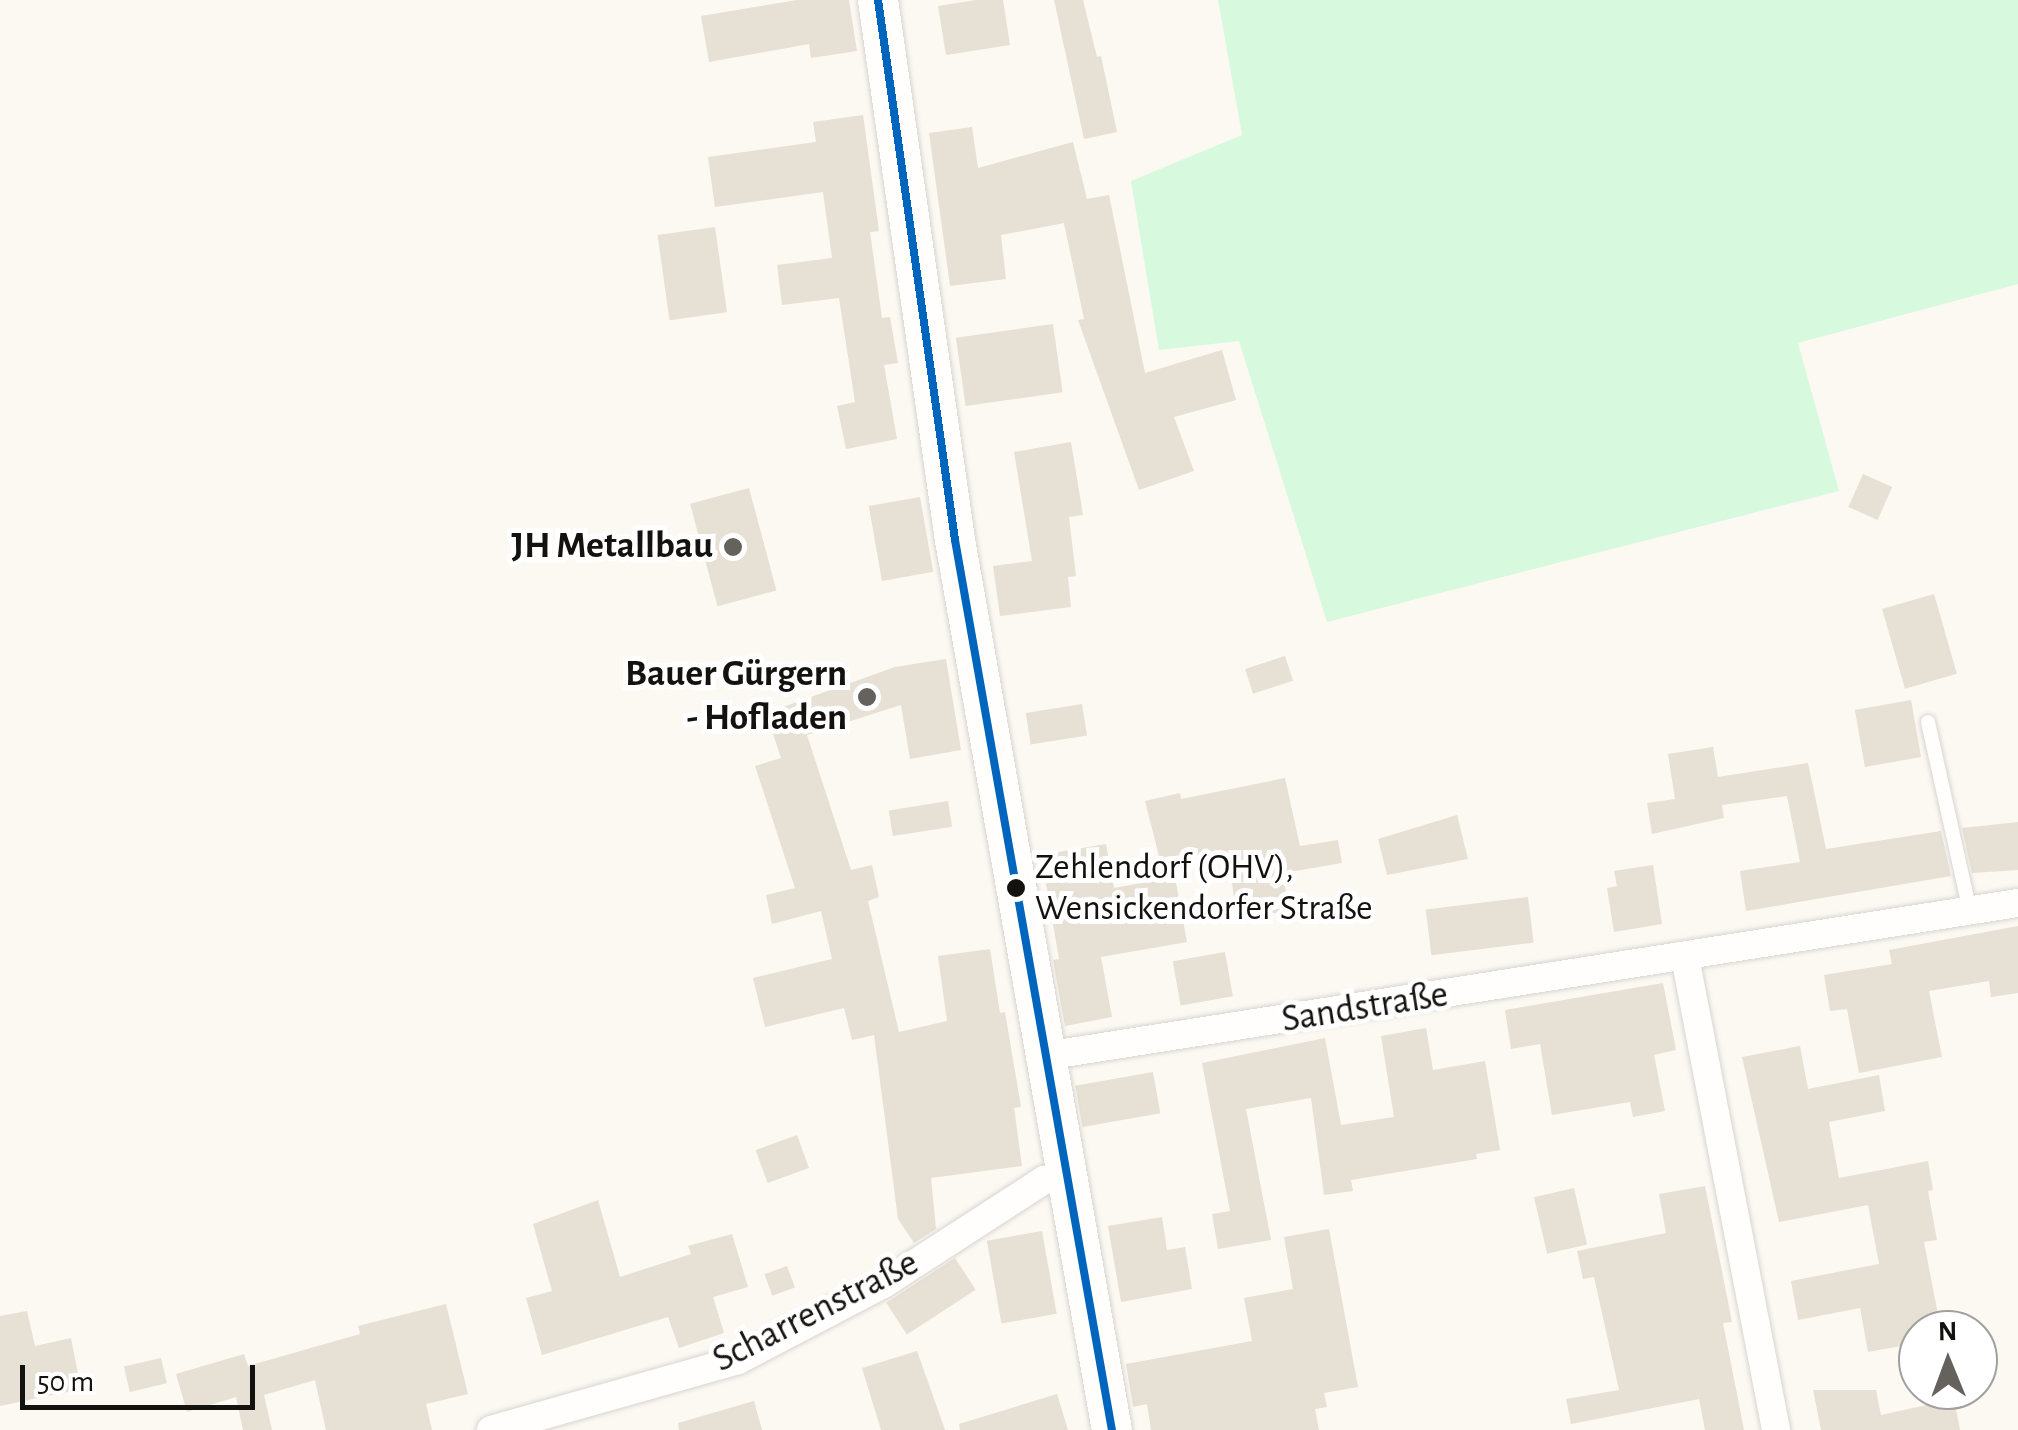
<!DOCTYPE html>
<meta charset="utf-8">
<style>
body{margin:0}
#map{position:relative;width:2018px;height:1430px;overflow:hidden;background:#fcf8f2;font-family:"Alegreya Sans",sans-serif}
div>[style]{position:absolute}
.green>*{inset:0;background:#d7fadf}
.building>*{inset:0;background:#e7e0d4;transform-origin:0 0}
.roads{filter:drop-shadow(0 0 2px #d8d5d1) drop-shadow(0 0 2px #d8d5d1)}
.service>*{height:14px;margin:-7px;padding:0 7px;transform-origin:7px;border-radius:7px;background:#fffefd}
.minor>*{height:28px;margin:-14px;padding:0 14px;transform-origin:14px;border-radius:14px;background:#fffefd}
.secondary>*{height:40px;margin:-20px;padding:0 20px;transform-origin:20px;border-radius:20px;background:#fffefd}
.bus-1>*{height:8px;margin:-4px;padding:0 4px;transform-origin:4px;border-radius:4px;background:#0065bd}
.dots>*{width:28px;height:28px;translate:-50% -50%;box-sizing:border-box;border:5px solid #fff;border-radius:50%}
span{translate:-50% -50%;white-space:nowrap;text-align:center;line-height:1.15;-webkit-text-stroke:10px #fff;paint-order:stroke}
.bus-label{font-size:36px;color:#14120e}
.left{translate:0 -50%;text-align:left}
.poi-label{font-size:38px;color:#14120e;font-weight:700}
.right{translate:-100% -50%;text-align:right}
.street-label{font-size:38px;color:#14120e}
.north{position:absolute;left:1898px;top:1310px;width:100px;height:100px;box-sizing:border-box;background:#fff;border:2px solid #a1a09f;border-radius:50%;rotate:359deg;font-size:28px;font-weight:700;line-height:40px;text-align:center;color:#14120e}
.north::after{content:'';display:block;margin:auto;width:35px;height:45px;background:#65625e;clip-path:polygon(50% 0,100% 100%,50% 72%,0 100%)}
.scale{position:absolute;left:20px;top:1365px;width:235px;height:45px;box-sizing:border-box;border:5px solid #14120e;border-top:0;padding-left:12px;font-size:30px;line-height:35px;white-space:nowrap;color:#14120e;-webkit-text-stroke:8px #fff;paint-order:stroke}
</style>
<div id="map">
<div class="green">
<i style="clip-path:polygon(1218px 0,2018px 0,2018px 284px,1798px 343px,1839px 491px,1327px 622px,1239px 341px,1159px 350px,1131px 181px,1242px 135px)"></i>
</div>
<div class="building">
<i style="clip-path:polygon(797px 0,849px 0,857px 51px,811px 58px,809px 44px,709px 62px,701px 16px)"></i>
<i style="clip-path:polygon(976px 0,1003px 0,1010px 45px,946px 55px,938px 6px)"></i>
<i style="clip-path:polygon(1054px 0,1083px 0,1097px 57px,1101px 56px,1117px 132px,1084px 139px)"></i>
<i style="clip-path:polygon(863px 115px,879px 231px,870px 232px,882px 318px,890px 317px,898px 363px,884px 365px,897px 439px,846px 449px,837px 406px,855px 402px,839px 298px,782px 305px,777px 265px,832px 258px,823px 192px,715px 207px,708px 157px,816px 142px,813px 122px)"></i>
<i style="clip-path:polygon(972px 127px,978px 168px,1073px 142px,1087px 199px,1109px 195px,1145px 373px,1222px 350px,1236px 400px,1174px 417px,1194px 471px,1139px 490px,1078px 320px,1084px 319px,1064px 223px,1001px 235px,1006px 279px,950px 286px,929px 133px)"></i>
<i style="left:715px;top:227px;width:86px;height:58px;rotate:82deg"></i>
<i style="left:1053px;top:324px;width:69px;height:98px;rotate:82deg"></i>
<i style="clip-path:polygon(1071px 442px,1083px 515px,1069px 517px,1076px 576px,1068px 577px,1071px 607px,1000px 616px,993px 566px,1032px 561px,1014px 452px)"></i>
<i style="left:1863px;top:474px;width:32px;height:36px;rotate:24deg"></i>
<i style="left:749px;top:488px;width:106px;height:61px;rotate:75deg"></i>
<i style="left:920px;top:497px;width:76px;height:52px;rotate:80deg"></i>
<i style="left:1934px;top:594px;width:83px;height:54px;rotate:74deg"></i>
<i style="left:1285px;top:656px;width:26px;height:42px;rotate:72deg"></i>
<i style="clip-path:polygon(946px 659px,961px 750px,910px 759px,901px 705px,807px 735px,851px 870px,872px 865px,879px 897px,868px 901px,899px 1032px,947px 1021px,938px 956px,990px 949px,1000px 1013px,1005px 1012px,1021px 1107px,1014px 1108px,1022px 1166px,931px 1178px,936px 1229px,914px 1243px,898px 1219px,874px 1035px,852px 1040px,844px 1008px,765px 1027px,753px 978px,832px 959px,821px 911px,772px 924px,766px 895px,795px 888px,755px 766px,781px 758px,766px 713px,895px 667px)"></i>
<i style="left:1911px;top:700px;width:58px;height:57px;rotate:80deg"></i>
<i style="left:1082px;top:704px;width:32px;height:57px;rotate:81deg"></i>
<i style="clip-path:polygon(1713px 747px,1718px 777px,1808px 763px,1826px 849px,1941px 831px,1951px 876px,1746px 911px,1740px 871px,1800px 862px,1787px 796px,1722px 805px,1724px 818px,1652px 834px,1647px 803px,1675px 799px,1668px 754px)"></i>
<i style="clip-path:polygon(1285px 778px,1300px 846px,1338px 840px,1342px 863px,1283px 873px,1289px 911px,1237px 918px,1228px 855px,1163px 872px,1145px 801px,1180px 793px,1181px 799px)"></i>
<i style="left:948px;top:801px;width:26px;height:60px;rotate:81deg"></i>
<i style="clip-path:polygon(1457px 815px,1468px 859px,1387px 875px,1378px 839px)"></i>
<i style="clip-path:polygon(2018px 822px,2018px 870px,1972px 873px,1962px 828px)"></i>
<i style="clip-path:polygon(1106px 844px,1114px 888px,1175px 877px,1187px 942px,1101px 957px,1112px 1017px,1065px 1026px,1053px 960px,1059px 959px,1041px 855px)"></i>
<i style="clip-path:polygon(1653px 865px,1662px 924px,1614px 932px,1607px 888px,1617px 886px,1614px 871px)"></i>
<i style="left:1528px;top:897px;width:46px;height:103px;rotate:83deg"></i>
<i style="clip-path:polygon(2018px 926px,2018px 993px,1991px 997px,1989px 981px,1929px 991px,1942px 1057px,1859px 1073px,1847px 1009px,1830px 1011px,1824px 975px,1892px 964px,1889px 950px)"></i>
<i style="left:1225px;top:952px;width:45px;height:53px;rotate:80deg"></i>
<i style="clip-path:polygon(1663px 983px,1676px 1050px,1654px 1055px,1665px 1111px,1633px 1117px,1630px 1102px,1552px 1115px,1540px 1044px,1511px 1049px,1505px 1010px)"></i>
<i style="clip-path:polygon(1426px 1028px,1433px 1070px,1485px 1061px,1500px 1150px,1476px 1154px,1477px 1159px,1351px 1180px,1353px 1191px,1324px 1195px,1311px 1098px,1246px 1109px,1271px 1240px,1218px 1249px,1212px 1214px,1230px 1211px,1202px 1063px,1325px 1038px,1341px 1125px,1394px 1117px,1381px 1036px)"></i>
<i style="clip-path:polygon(1800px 1046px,1808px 1089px,1879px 1075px,1885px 1111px,1829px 1122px,1839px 1178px,1928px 1161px,1933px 1190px,1928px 1191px,1937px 1240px,1924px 1242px,1941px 1330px,1918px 1330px,1918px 1343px,1868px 1352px,1860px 1308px,1798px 1320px,1791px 1281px,1879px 1264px,1868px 1205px,1779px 1222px,1742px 1057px)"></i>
<i style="left:1153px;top:1072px;width:42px;height:79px;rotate:80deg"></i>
<i style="left:797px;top:1135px;width:35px;height:44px;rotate:70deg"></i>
<i style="clip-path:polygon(1705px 1186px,1732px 1322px,1723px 1323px,1744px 1430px,1705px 1430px,1699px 1399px,1571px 1424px,1566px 1399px,1619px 1390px,1594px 1277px,1583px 1279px,1577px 1251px,1666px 1233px,1659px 1194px)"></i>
<i style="left:1574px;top:1188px;width:58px;height:41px;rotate:77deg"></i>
<i style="clip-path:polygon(598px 1200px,620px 1277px,691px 1254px,688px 1246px,732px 1234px,748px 1287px,713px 1297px,724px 1333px,679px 1348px,668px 1317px,542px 1355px,526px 1298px,552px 1291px,533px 1224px)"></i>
<i style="clip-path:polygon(1162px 1217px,1167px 1250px,1185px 1247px,1192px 1289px,1121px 1302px,1108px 1226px)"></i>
<i style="clip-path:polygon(1329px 1229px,1358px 1387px,1324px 1393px,1327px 1407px,1315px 1409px,1319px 1430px,1151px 1430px,1147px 1404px,1133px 1407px,1126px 1364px,1252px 1341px,1244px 1298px,1293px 1289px,1284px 1237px)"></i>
<i style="left:1042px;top:1231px;width:84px;height:56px;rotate:80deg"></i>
<i style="left:955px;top:1258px;width:38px;height:82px;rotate:57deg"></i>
<i style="left:787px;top:1266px;width:23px;height:24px;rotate:70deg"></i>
<i style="clip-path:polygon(446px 1304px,468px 1394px,426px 1404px,432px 1430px,326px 1430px,315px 1380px,264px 1395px,272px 1430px,243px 1430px,236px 1397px,187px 1412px,176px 1374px,244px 1354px,248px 1366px,360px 1334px,358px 1326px)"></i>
<i style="clip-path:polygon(27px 1311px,35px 1346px,71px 1338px,81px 1389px,0 1406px,0 1316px)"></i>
<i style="clip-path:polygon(917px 1351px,945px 1430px,881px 1430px,862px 1368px)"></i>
<i style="left:161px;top:1358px;width:26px;height:38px;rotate:77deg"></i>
<i style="clip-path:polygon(1813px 1390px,1876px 1390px,1881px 1415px,1954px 1399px,1960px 1430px,1821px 1430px)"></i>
<i style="clip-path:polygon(1057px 1394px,1068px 1430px,960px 1430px,959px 1424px)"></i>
<i style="clip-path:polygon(754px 1401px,762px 1430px,679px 1430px,678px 1423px)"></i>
</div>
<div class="roads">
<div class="service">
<i style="left:1928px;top:722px;width:194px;rotate:77.5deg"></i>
</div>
<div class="minor">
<i style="left:1685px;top:957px;width:482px;rotate:79.1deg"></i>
<i style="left:1045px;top:1056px;width:985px;rotate:-8.94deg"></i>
<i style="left:491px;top:1430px;width:257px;rotate:-15.8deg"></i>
<i style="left:738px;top:1360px;width:166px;rotate:-27.6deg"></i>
<i style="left:885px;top:1283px;width:189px;rotate:-32.9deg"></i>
<i style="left:1044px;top:1180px;width:23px;rotate:-7deg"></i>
</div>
<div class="secondary">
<i style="left:878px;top:0;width:545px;rotate:81.88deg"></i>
<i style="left:955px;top:540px;width:904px;rotate:80deg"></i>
</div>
</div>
<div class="bus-1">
<i style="left:878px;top:0;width:545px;rotate:81.88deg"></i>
<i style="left:955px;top:540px;width:904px;rotate:80deg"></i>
</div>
<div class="dots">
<i style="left:733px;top:547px;background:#65625e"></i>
<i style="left:867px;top:697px;background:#65625e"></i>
<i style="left:1016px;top:888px;background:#14120e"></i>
</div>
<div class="bus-label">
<span class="left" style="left:1035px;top:888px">Zehlendorf (OHV),<br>Wensickendorfer Straße</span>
</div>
<div class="poi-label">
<span class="right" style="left:713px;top:547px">JH Metallbau</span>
<span class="right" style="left:847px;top:697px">Bauer Gürgern<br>- Hofladen</span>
</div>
<div class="street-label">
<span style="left:1365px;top:1008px;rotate:-9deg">Sandstraße</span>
<span style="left:816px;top:1312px;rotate:-27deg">Scharrenstraße</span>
</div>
<div class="north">N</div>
<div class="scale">50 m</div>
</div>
